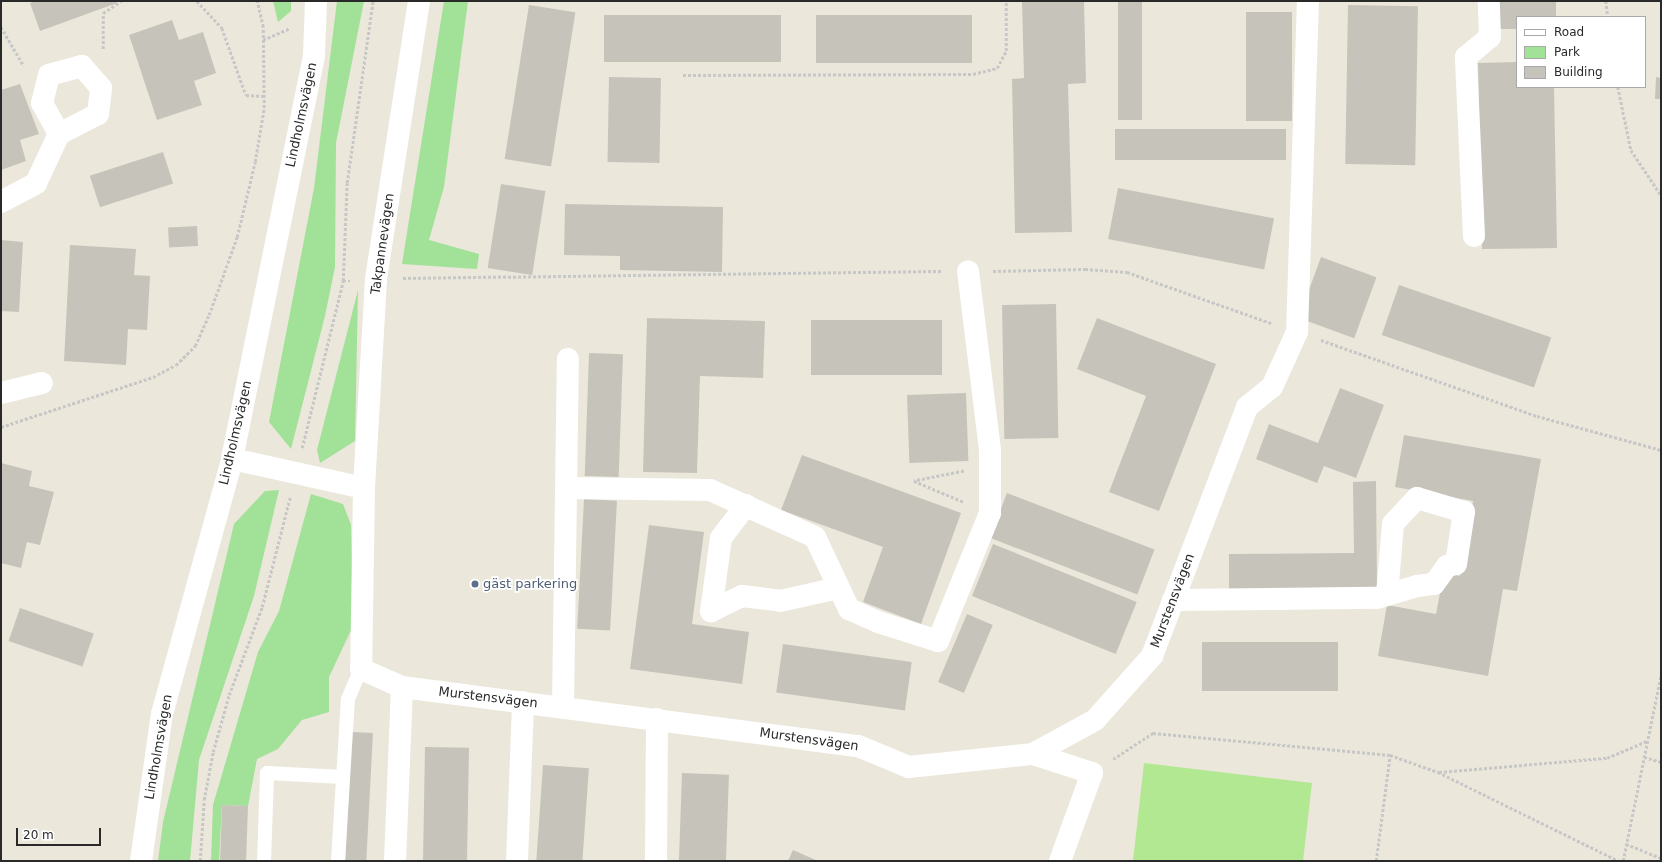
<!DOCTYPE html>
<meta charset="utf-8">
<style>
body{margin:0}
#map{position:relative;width:1662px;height:862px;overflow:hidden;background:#ebe7db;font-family:"DejaVu Sans",sans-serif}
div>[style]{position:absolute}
.green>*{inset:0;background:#a2e198}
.pitch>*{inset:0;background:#b3e893}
.building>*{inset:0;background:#c6c4ba;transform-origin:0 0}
.path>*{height:2.5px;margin-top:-1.25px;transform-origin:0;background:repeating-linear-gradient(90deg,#c7c7c7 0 3px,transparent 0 5px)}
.service>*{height:14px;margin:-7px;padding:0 7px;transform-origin:7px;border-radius:7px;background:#fff}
.minor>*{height:22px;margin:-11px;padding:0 11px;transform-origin:11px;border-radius:11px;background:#fff}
.secondary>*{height:22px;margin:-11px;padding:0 11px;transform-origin:11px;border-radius:11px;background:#fff}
.dots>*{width:11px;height:11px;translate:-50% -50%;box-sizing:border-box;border:2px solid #fff;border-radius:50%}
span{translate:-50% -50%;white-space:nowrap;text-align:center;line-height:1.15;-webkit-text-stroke:3.5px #fff;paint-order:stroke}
.street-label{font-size:13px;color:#292929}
.service-label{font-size:13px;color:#4e5e75}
.left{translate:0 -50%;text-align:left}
.frame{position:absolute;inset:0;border:2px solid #292929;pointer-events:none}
.legend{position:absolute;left:1516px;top:16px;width:130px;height:72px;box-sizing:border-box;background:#fff;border:1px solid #a9a9a9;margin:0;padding:5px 7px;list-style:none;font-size:12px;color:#292929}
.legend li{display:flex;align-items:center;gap:8px;height:20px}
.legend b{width:20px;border:1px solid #a9a9a9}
.scale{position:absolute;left:16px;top:828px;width:85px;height:18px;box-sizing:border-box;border:2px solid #292929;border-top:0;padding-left:5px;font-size:12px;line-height:14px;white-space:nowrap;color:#292929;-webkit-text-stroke:3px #fff;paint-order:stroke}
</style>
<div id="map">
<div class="green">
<i style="clip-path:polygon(273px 1px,291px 1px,291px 11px,278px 22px)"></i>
<i style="clip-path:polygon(337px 1px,364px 1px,336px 143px,335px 267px,325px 316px,291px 449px,269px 422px,314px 188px)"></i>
<i style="clip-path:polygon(444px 1px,468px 1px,444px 187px,429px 240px,479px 254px,477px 269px,402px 264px)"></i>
<i style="clip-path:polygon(358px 290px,355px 441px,320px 463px,317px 450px)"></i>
<i style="clip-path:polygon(279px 490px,254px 596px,199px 760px,190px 861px,158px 861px,163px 822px,234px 524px,265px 491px)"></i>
<i style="clip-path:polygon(311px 494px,343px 504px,351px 525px,353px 626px,329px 677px,329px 712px,302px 720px,278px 749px,257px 759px,248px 806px,222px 805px,219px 861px,211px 861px,213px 805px,258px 652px,279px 611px)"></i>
</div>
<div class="pitch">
<i style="clip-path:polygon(1144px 763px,1312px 783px,1303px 861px,1133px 861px)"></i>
</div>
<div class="building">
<i style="clip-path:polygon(37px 1px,116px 1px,117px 3px,40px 31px,30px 3px)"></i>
<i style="clip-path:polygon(1022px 1px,1084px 1px,1086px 83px,1068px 84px,1072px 232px,1015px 233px,1012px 79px,1024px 78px)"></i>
<i style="left:1118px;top:1px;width:24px;height:119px"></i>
<i style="clip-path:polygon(1497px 1px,1556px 1px,1556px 17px,1517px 17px,1517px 29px,1497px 29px)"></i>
<i style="left:529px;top:5px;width:47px;height:156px;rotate:9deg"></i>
<i style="left:1348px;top:5px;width:70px;height:159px;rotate:1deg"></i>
<i style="left:1246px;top:12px;width:46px;height:109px"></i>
<i style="left:604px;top:15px;width:177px;height:47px"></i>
<i style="left:816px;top:15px;width:156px;height:48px"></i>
<i style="clip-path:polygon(172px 20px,179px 40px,203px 32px,216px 73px,194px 81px,202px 105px,157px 120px,129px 35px)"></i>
<i style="clip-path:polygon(1517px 62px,1517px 87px,1554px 87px,1557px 248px,1482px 249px,1478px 63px)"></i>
<i style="left:609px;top:77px;width:52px;height:85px;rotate:1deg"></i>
<i style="clip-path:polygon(1656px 77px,1661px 78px,1661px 99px,1655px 99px)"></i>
<i style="clip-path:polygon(20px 84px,39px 134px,20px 140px,26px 161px,1px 170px,1px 90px)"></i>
<i style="left:1115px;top:129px;width:171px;height:31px"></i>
<i style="left:163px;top:152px;width:33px;height:77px;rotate:72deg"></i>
<i style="left:501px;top:184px;width:45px;height:85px;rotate:9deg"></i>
<i style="left:1118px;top:188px;width:159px;height:52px;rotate:11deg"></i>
<i style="clip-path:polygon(565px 204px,723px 207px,722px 272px,620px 270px,620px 256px,564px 255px)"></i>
<i style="left:197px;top:226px;width:20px;height:29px;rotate:87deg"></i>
<i style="clip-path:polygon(1px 240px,23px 242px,19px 312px,1px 311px)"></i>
<i style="clip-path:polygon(70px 245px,136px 249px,134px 275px,150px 276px,147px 330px,128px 329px,126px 365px,64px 361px)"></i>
<i style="left:1321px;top:257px;width:59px;height:65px;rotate:20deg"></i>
<i style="left:1399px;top:285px;width:161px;height:53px;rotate:19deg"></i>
<i style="left:1056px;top:304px;width:134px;height:54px;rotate:89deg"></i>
<i style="clip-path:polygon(647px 318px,765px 321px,763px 378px,700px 376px,697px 473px,643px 472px)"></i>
<i style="clip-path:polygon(1097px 318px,1216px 364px,1159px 511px,1109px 492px,1146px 396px,1077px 369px)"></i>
<i style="left:811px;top:320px;width:131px;height:55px"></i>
<i style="left:589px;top:353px;width:34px;height:123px;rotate:2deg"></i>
<i style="clip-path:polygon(1340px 388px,1384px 405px,1356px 478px,1324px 466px,1317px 483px,1256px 459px,1269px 424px,1318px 443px)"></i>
<i style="left:966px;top:393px;width:68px;height:59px;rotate:88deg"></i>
<i style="clip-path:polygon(1404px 435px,1541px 459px,1517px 591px,1503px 589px,1488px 676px,1378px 656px,1387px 605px,1436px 614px,1444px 572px,1460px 576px,1473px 501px,1395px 487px)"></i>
<i style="clip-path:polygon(802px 455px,961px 513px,921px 624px,863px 602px,883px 547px,781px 510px)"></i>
<i style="clip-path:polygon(1px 463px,32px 471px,29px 486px,54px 492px,40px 545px,27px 542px,21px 568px,1px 563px)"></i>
<i style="clip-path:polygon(1376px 481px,1377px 587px,1229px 589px,1229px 554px,1354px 553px,1353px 482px)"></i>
<i style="left:1007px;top:493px;width:158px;height:48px;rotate:21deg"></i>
<i style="left:584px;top:499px;width:33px;height:130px;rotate:3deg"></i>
<i style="clip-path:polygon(649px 525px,704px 532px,692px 624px,749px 632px,742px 684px,630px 669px)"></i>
<i style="left:993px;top:544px;width:155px;height:56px;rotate:22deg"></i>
<i style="left:20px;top:608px;width:78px;height:35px;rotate:19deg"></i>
<i style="left:967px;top:614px;width:28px;height:74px;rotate:23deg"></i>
<i style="left:1202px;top:642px;width:136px;height:49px"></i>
<i style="left:783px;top:644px;width:130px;height:49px;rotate:8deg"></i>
<i style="left:352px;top:732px;width:21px;height:129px;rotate:3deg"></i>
<i style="left:425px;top:747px;width:44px;height:114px;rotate:1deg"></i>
<i style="left:543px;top:765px;width:46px;height:96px;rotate:4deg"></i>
<i style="left:682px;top:773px;width:47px;height:88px;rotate:2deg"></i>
<i style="left:222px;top:805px;width:26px;height:56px;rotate:2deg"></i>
<i style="clip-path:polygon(793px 850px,818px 861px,788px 861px)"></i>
</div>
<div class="path">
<i style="left:197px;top:1px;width:37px;rotate:47deg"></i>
<i style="left:222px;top:28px;width:71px;rotate:70.3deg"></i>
<i style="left:246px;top:95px;width:18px;rotate:3deg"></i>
<i style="left:1606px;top:1px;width:16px;rotate:83deg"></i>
<i style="left:1px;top:27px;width:45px;rotate:59.5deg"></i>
<i style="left:263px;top:40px;width:30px;rotate:-24deg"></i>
<i style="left:103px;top:49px;width:36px;rotate:-90deg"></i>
<i style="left:103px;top:13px;width:22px;rotate:-34deg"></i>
<i style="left:683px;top:75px;width:290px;rotate:-0.2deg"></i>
<i style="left:973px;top:74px;width:25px;rotate:-14deg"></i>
<i style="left:997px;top:68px;width:19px;rotate:-62deg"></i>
<i style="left:1006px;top:51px;width:50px;rotate:-90deg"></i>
<i style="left:1618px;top:87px;width:64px;rotate:78.3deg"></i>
<i style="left:1631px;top:150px;width:54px;rotate:56.3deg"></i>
<i style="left:993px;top:271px;width:92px;rotate:-1.2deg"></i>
<i style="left:1085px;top:269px;width:42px;rotate:4.1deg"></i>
<i style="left:1127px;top:272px;width:153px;rotate:19.5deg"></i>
<i style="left:403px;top:278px;width:539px;rotate:-0.74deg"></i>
<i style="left:343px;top:281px;width:7px"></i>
<i style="left:1321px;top:340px;width:229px;rotate:19.4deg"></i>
<i style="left:1537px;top:416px;width:129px;rotate:15.3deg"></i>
<i style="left:1px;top:427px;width:160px;rotate:-18.2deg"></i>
<i style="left:153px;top:377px;width:26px;rotate:-28deg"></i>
<i style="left:176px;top:365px;width:27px;rotate:-45deg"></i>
<i style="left:195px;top:346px;width:34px;rotate:-66deg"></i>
<i style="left:209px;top:315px;width:83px;rotate:-70.3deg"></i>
<i style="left:237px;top:237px;width:77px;rotate:-76.5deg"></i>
<i style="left:255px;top:162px;width:55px;rotate:-80.5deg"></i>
<i style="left:264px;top:108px;width:81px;rotate:-90.7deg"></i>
<i style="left:263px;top:27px;width:27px;rotate:-103deg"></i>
<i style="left:302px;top:448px;width:172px;rotate:-76.2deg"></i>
<i style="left:343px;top:281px;width:98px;rotate:-87.7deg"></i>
<i style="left:347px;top:183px;width:184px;rotate:-81.9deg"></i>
<i style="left:964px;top:471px;width:51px;rotate:168.7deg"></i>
<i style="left:914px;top:481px;width:54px;rotate:22.8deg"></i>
<i style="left:1644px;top:757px;width:18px;rotate:16deg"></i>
<i style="left:1113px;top:759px;width:48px;rotate:-33deg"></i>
<i style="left:1153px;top:733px;width:238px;rotate:5.3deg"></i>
<i style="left:1390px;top:755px;width:51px;rotate:19.5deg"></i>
<i style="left:1438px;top:772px;width:202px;rotate:26.2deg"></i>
<i style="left:1439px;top:772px;width:169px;rotate:-4.8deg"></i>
<i style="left:1607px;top:758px;width:43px;rotate:-23deg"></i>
<i style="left:1626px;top:844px;width:38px;rotate:22deg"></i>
<i style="left:200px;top:861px;width:61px;rotate:-86.2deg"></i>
<i style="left:204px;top:800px;width:49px;rotate:-79.4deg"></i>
<i style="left:213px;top:752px;width:59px;rotate:-74.3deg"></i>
<i style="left:229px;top:695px;width:94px;rotate:-69.4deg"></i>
<i style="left:262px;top:607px;width:114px;rotate:-75.7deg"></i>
<i style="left:1376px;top:861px;width:107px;rotate:-82.5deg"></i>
<i style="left:1623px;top:861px;width:191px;rotate:-78.5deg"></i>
</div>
<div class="service">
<i style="left:264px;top:861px;width:88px;rotate:-88deg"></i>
<i style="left:267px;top:773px;width:76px;rotate:3deg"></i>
<i style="left:338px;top:861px;width:162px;rotate:-86.5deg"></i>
<i style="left:348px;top:699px;width:33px;rotate:-67deg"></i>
</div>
<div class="minor">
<i style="left:419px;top:1px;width:281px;rotate:98.8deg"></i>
<i style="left:376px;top:279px;width:209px;rotate:93.3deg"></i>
<i style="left:364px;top:488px;width:181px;rotate:90.9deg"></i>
<i style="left:361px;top:669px;width:45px;rotate:23.7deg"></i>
<i style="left:402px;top:687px;width:460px;rotate:7.4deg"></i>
<i style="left:858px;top:746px;width:55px;rotate:22.4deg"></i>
<i style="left:909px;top:767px;width:125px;rotate:-6deg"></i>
<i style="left:1033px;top:754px;width:71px;rotate:-28.7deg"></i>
<i style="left:1095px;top:720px;width:86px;rotate:-48.3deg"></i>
<i style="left:1152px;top:656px;width:267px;rotate:-69.1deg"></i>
<i style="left:1247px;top:407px;width:32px;rotate:-39deg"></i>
<i style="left:1272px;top:387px;width:60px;rotate:-65.6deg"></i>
<i style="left:1297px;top:332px;width:331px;rotate:-88.1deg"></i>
<i style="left:1px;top:202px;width:40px;rotate:-28deg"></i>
<i style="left:36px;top:183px;width:54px;rotate:-64.9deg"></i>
<i style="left:59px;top:134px;width:44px;rotate:-27.1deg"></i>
<i style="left:98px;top:114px;width:26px;rotate:-83deg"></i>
<i style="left:101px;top:88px;width:29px;rotate:-131deg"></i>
<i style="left:82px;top:66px;width:34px;rotate:165deg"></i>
<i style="left:49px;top:75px;width:29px;rotate:104deg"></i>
<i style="left:42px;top:103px;width:35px;rotate:61deg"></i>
<i style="left:1474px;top:236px;width:179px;rotate:-92.6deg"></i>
<i style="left:1466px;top:57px;width:31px;rotate:-40deg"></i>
<i style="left:1490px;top:37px;width:36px;rotate:-92deg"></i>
<i style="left:1px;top:393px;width:42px;rotate:-13.7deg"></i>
<i style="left:232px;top:459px;width:135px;rotate:12.4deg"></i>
<i style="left:566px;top:488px;width:144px;rotate:0.8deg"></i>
<i style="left:710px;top:490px;width:115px;rotate:24.1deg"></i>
<i style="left:815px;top:537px;width:80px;rotate:64.7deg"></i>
<i style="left:849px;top:609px;width:32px;rotate:24deg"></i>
<i style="left:878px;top:622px;width:63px;rotate:17.6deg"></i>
<i style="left:938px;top:641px;width:138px;rotate:-67.9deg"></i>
<i style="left:990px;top:513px;width:63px;rotate:-90deg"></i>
<i style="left:990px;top:450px;width:180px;rotate:-97deg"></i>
<i style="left:746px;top:505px;width:41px;rotate:127.1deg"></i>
<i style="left:721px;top:538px;width:74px;rotate:97.8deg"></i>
<i style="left:711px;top:611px;width:34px;rotate:-26deg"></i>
<i style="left:742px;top:596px;width:38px;rotate:7deg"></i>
<i style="left:780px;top:601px;width:60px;rotate:-12.4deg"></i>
<i style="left:1173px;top:600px;width:204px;rotate:-0.6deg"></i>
<i style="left:1377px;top:598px;width:42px;rotate:-16.7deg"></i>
<i style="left:1417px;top:586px;width:17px;rotate:-7deg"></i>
<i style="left:1434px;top:584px;width:22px;rotate:-54deg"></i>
<i style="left:1447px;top:566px;width:9px;rotate:-13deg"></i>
<i style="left:1456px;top:564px;width:53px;rotate:-81.3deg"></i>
<i style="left:1464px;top:512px;width:49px;rotate:-163.4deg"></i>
<i style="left:1417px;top:498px;width:35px;rotate:133deg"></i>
<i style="left:1393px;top:524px;width:71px;rotate:94.8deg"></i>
<i style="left:563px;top:707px;width:348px;rotate:-89.2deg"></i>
<i style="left:1033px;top:754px;width:62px;rotate:17.9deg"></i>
<i style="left:1092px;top:773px;width:94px;rotate:110deg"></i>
<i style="left:395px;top:861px;width:174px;rotate:-87.7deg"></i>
<i style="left:517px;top:861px;width:159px;rotate:-87.8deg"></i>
<i style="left:656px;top:861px;width:142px;rotate:-89.6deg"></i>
</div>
<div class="secondary">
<i style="left:141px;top:861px;width:148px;rotate:-81.9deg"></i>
<i style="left:162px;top:714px;width:264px;rotate:-74.6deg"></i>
<i style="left:232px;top:459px;width:412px;rotate:-78.5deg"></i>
<i style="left:314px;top:55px;width:54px;rotate:-87.9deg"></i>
</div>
<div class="dots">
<i style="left:475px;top:584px;background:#5c6f8a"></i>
</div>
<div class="street-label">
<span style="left:302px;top:115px;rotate:-78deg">Lindholmsvägen</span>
<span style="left:383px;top:244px;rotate:-82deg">Takpannevägen</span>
<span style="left:236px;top:433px;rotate:-77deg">Lindholmsvägen</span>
<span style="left:1173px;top:601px;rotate:-69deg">Murstensvägen</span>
<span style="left:488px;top:698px;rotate:7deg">Murstensvägen</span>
<span style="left:809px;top:740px;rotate:8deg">Murstensvägen</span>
<span style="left:159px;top:747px;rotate:-80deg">Lindholmsvägen</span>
</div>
<div class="service-label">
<span class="left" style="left:483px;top:584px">gäst parkering</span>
</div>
<div class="frame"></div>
<ul class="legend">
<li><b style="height:5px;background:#fff"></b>Road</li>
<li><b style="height:11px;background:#a2e198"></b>Park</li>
<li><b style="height:11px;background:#c6c4ba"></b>Building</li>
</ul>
<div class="scale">20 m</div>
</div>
